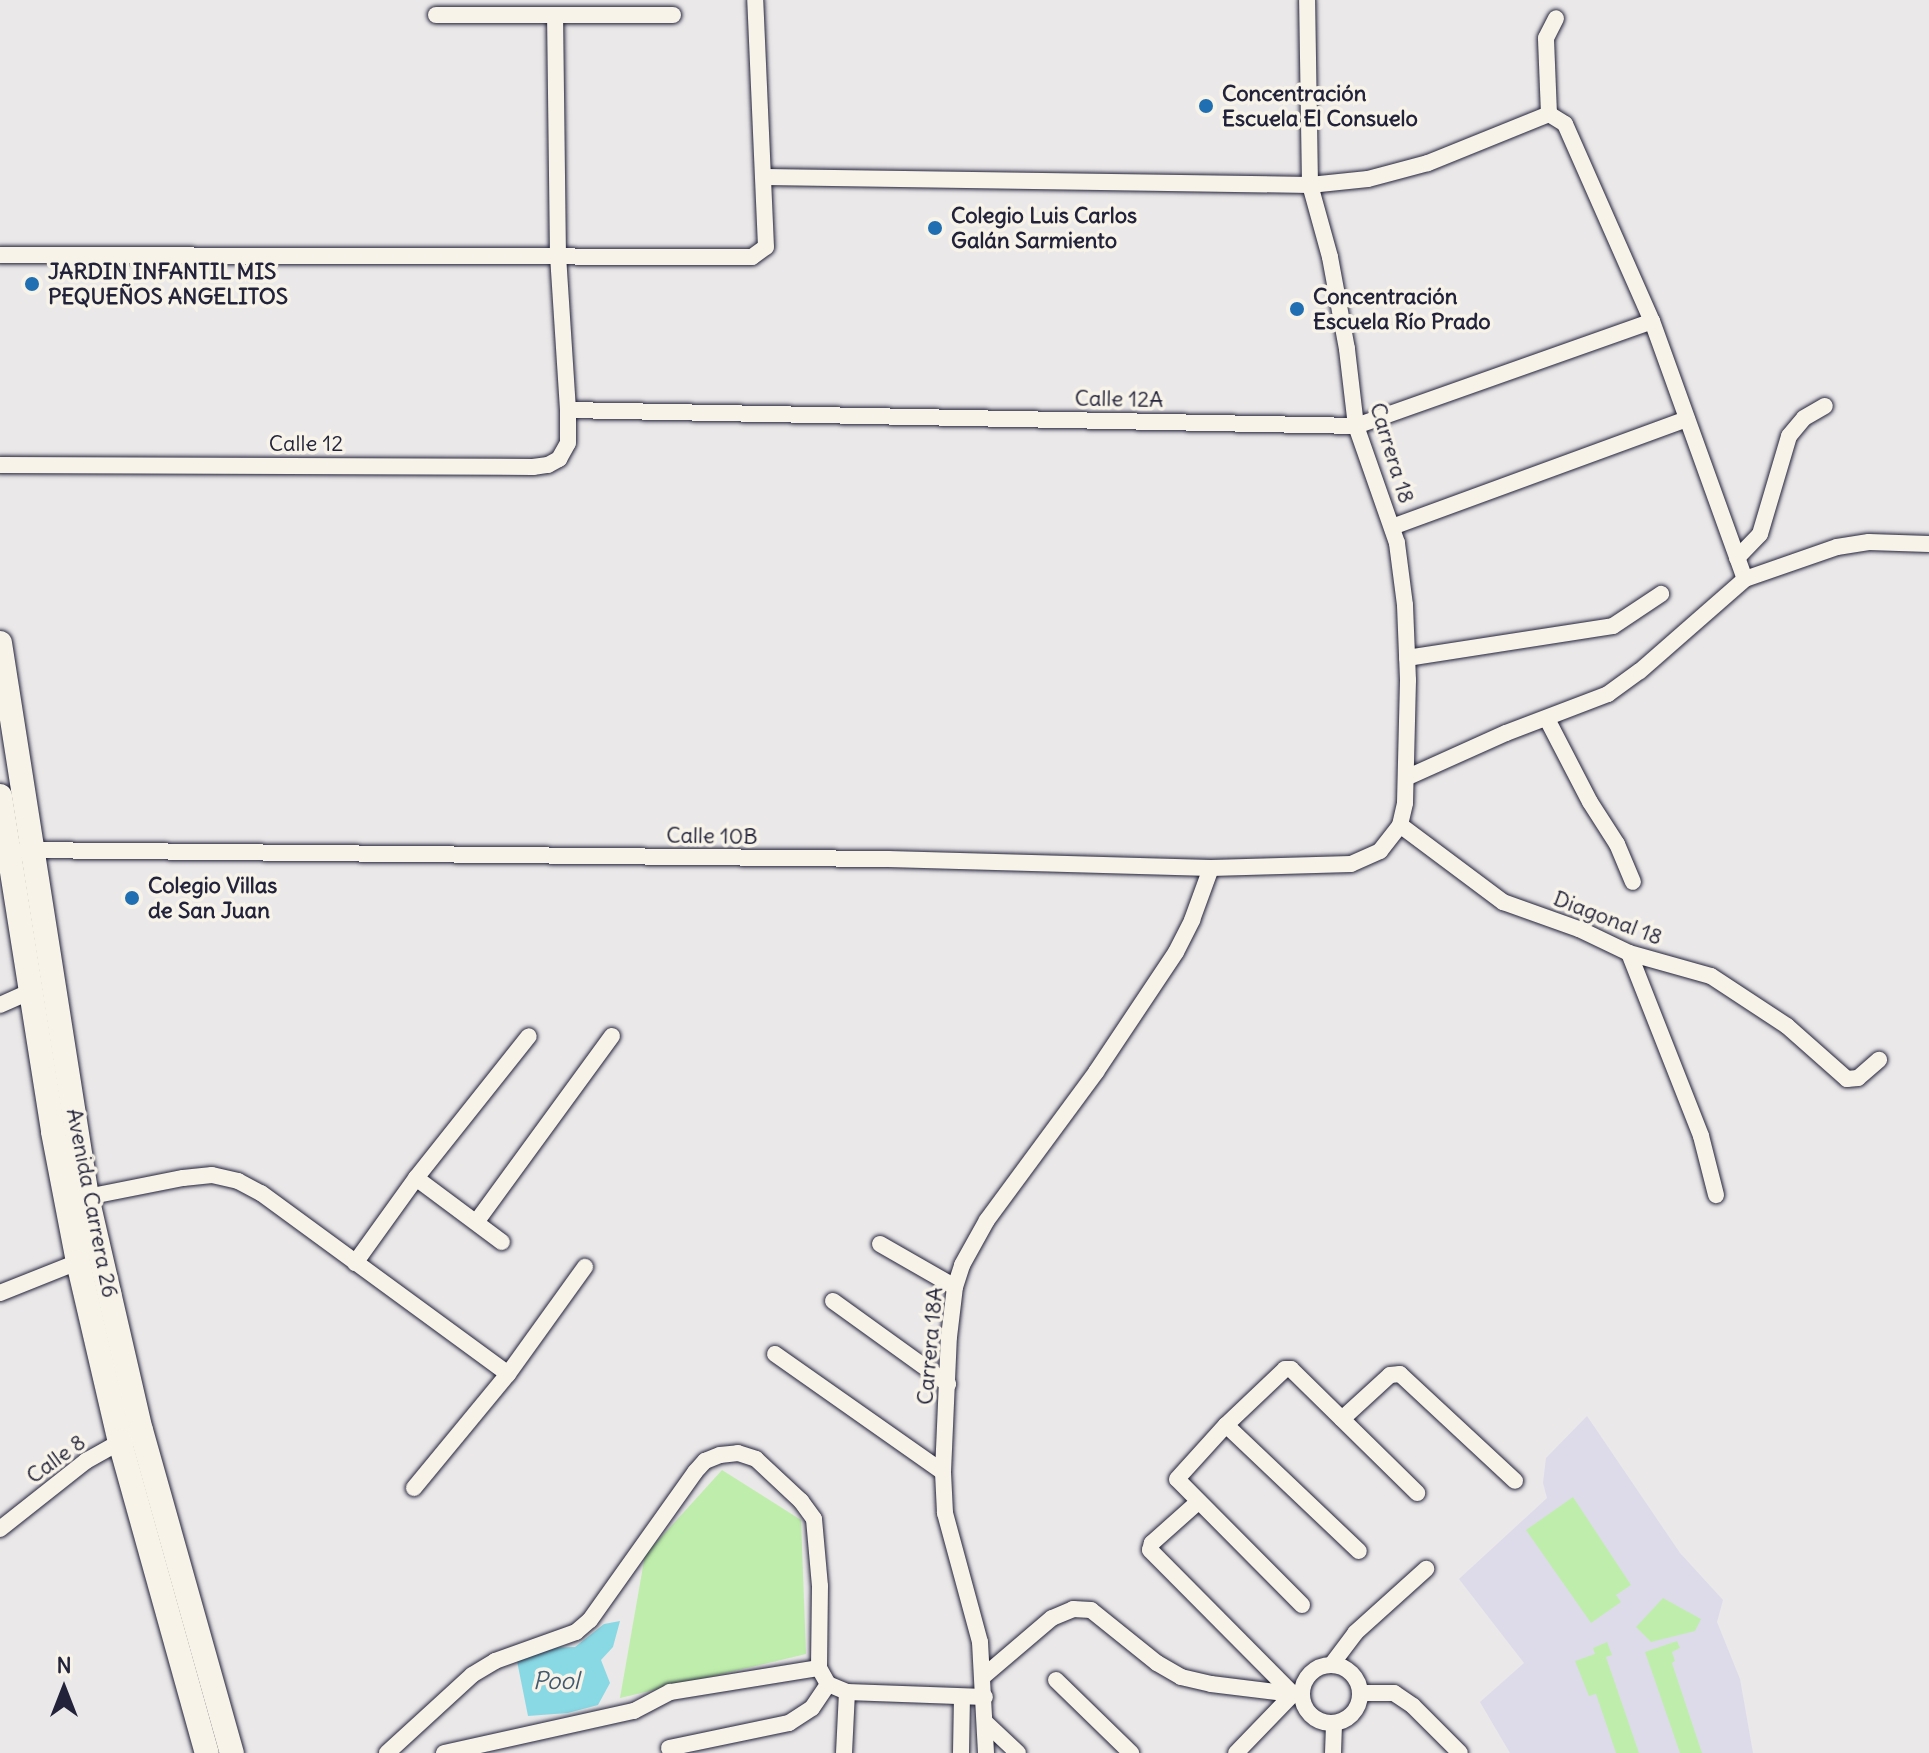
<!DOCTYPE html>
<meta charset="utf-8">
<style>
body{margin:0}
#map{position:relative;width:1929px;height:1753px;overflow:hidden;background:#ebe8e9;font-family:Delius,sans-serif}
div>[style]{position:absolute}
.built>*{inset:0;background:#dddbea}
.green>*{inset:0;background:#bfeeac}
.water>*{inset:0;background:#89d9e5}
.roads{filter:drop-shadow(0 0 2px #22223b) drop-shadow(0 0 2px #22223b)}
.street>*{height:16px;margin:-8px;padding:0 8px;transform-origin:8px;border-radius:8px;background:#f7f3e8}
.street>.ring{margin:-8px;padding:0;box-sizing:content-box;background:none;border:16px solid #f7f3e8;border-radius:50%}
.secondary>*{height:24px;margin:-12px;padding:0 12px;transform-origin:12px;border-radius:12px;background:#f7f3e8}
.dots>*{width:22px;height:22px;translate:-50% -50%;box-sizing:border-box;border:4px solid #f7f3e8;border-radius:50%}
span{translate:-50% -50%;white-space:nowrap;text-align:center;line-height:1.15;-webkit-text-stroke:7px #f7f3e8;paint-order:stroke}
.poi-label{font-size:22px;color:#22223b;font-weight:700}
.left{translate:0 -50%;text-align:left}
.street-label{font-size:22px;color:#22223b}
.water-label{font-size:24px;color:#41596e;font-style:italic}
.north{position:absolute;left:24px;top:1649px;width:80px;height:80px;-webkit-text-stroke:6px #f7f3e8;paint-order:stroke;rotate:0deg;font-size:22px;font-weight:700;line-height:32px;text-align:center;color:#22223b}
.north::after{content:'';display:block;margin:auto;width:28px;height:36px;background:#22223b;clip-path:polygon(50% 0,100% 100%,50% 72%,0 100%)}
</style>
<div id="map">
<div class="built">
<i style="clip-path:polygon(1587px 1416px,1680px 1553px,1723px 1600px,1717px 1622px,1740px 1679px,1753px 1753px,1510px 1753px,1480px 1702px,1524px 1663px,1459px 1579px,1547px 1498px,1543px 1483px,1546px 1458px)"></i>
</div>
<div class="green">
<i style="clip-path:polygon(722px 1470px,801px 1520px,806px 1654px,620px 1698px,645px 1555px)"></i>
<i style="clip-path:polygon(1573px 1497px,1631px 1585px,1616px 1595px,1621px 1602px,1591px 1623px,1526px 1530px)"></i>
<i style="clip-path:polygon(1663px 1598px,1701px 1619px,1695px 1631px,1651px 1642px,1636px 1627px)"></i>
<i style="clip-path:polygon(1677px 1641px,1680px 1648px,1672px 1652px,1675px 1661px,1672px 1663px,1702px 1753px,1680px 1753px,1645px 1652px)"></i>
<i style="clip-path:polygon(1607px 1642px,1612px 1655px,1606px 1657px,1639px 1753px,1616px 1753px,1596px 1694px,1589px 1696px,1575px 1661px,1595px 1654px,1593px 1648px)"></i>
</div>
<div class="water">
<i style="clip-path:polygon(620px 1621px,613px 1647px,601px 1660px,610px 1683px,598px 1705px,568px 1713px,528px 1716px,517px 1661px,541px 1648px,575px 1647px,604px 1624px)"></i>
</div>
<div class="roads">
<div class="street">
<i style="left:436px;top:15px;width:237px"></i>
<i style="left:1549px;top:114px;width:19px;rotate:32deg"></i>
<i style="left:1565px;top:124px;width:215px;rotate:66.2deg"></i>
<i style="left:1652px;top:321px;width:274px;rotate:70.2deg"></i>
<i style="left:1549px;top:114px;width:76px;rotate:-92.3deg"></i>
<i style="left:1546px;top:38px;width:22px;rotate:-63deg"></i>
<i style="left:765px;top:177px;width:545px;rotate:0.84deg"></i>
<i style="left:1310px;top:185px;width:58px;rotate:-5.9deg"></i>
<i style="left:1368px;top:179px;width:62px;rotate:-14.9deg"></i>
<i style="left:1428px;top:163px;width:131px;rotate:-22deg"></i>
<i style="left:0;top:255px;width:752px;rotate:0.15deg"></i>
<i style="left:752px;top:257px;width:17px;rotate:-36deg"></i>
<i style="left:766px;top:247px;width:247px;rotate:-92.5deg"></i>
<i style="left:568px;top:410px;width:788px;rotate:1.16deg"></i>
<i style="left:1356px;top:426px;width:314px;rotate:-19.5deg"></i>
<i style="left:0;top:465px;width:533px;rotate:0.21deg"></i>
<i style="left:533px;top:467px;width:15px;rotate:-8deg"></i>
<i style="left:548px;top:465px;width:13px;rotate:-29deg"></i>
<i style="left:559px;top:459px;width:18px;rotate:-61deg"></i>
<i style="left:568px;top:443px;width:33px;rotate:-90deg"></i>
<i style="left:568px;top:410px;width:153px;rotate:-93.7deg"></i>
<i style="left:558px;top:257px;width:242px;rotate:-90.7deg"></i>
<i style="left:1392px;top:527px;width:314px;rotate:-20.1deg"></i>
<i style="left:1737px;top:558px;width:33px;rotate:-46deg"></i>
<i style="left:1760px;top:534px;width:102px;rotate:-73.5deg"></i>
<i style="left:1789px;top:436px;width:23px;rotate:-50deg"></i>
<i style="left:1804px;top:418px;width:24px;rotate:-30deg"></i>
<i style="left:1407px;top:658px;width:208px;rotate:-8.8deg"></i>
<i style="left:1613px;top:626px;width:58px;rotate:-33.7deg"></i>
<i style="left:1547px;top:719px;width:93px;rotate:62.6deg"></i>
<i style="left:1590px;top:802px;width:50px;rotate:57.3deg"></i>
<i style="left:1617px;top:844px;width:41px;rotate:67.2deg"></i>
<i style="left:1408px;top:777px;width:107px;rotate:-24.2deg"></i>
<i style="left:1506px;top:733px;width:109px;rotate:-20.9deg"></i>
<i style="left:1608px;top:694px;width:39px;rotate:-36deg"></i>
<i style="left:1640px;top:671px;width:140px;rotate:-41.2deg"></i>
<i style="left:1745px;top:579px;width:97px;rotate:-19.2deg"></i>
<i style="left:1837px;top:547px;width:32px;rotate:-9deg"></i>
<i style="left:1869px;top:542px;width:60px;rotate:1.9deg"></i>
<i style="left:1400px;top:825px;width:129px;rotate:36.8deg"></i>
<i style="left:1503px;top:902px;width:81px;rotate:19.6deg"></i>
<i style="left:1579px;top:929px;width:55px;rotate:25.6deg"></i>
<i style="left:1629px;top:953px;width:85px;rotate:15.7deg"></i>
<i style="left:1711px;top:976px;width:91px;rotate:33.3deg"></i>
<i style="left:1787px;top:1026px;width:80px;rotate:41.5deg"></i>
<i style="left:1847px;top:1079px;width:11px;rotate:-5deg"></i>
<i style="left:1858px;top:1078px;width:28px;rotate:-41deg"></i>
<i style="left:24px;top:850px;width:864px;rotate:0.6deg"></i>
<i style="left:888px;top:859px;width:323px;rotate:1.6deg"></i>
<i style="left:1211px;top:868px;width:140px;rotate:-1.6deg"></i>
<i style="left:1351px;top:864px;width:32px;rotate:-24deg"></i>
<i style="left:1380px;top:851px;width:33px;rotate:-52deg"></i>
<i style="left:1400px;top:825px;width:23px;rotate:-77deg"></i>
<i style="left:1405px;top:803px;width:123px;rotate:-88.6deg"></i>
<i style="left:1408px;top:680px;width:75px;rotate:-92.3deg"></i>
<i style="left:1405px;top:605px;width:63px;rotate:-97.4deg"></i>
<i style="left:1397px;top:543px;width:124px;rotate:-109.3deg"></i>
<i style="left:1356px;top:426px;width:78px;rotate:-96.7deg"></i>
<i style="left:1347px;top:349px;width:94px;rotate:-100.5deg"></i>
<i style="left:1330px;top:257px;width:75px;rotate:-105.5deg"></i>
<i style="left:1310px;top:185px;width:185px;rotate:-90.9deg"></i>
<i style="left:1629px;top:953px;width:197px;rotate:68.5deg"></i>
<i style="left:1701px;top:1136px;width:61px;rotate:75.7deg"></i>
<i style="left:0;top:1005px;width:34px;rotate:-24deg"></i>
<i style="left:416px;top:1178px;width:107px;rotate:36.7deg"></i>
<i style="left:87px;top:1197px;width:98px;rotate:-11.2deg"></i>
<i style="left:183px;top:1178px;width:29px;rotate:-6deg"></i>
<i style="left:212px;top:1175px;width:27px;rotate:13deg"></i>
<i style="left:238px;top:1181px;width:26px;rotate:28deg"></i>
<i style="left:261px;top:1193px;width:306px;rotate:36.2deg"></i>
<i style="left:477px;top:1221px;width:229px;rotate:-53.9deg"></i>
<i style="left:880px;top:1244px;width:86px;rotate:29.8deg"></i>
<i style="left:355px;top:1263px;width:105px;rotate:-54.3deg"></i>
<i style="left:416px;top:1178px;width:181px;rotate:-51.5deg"></i>
<i style="left:0;top:1293px;width:84px;rotate:-21.7deg"></i>
<i style="left:833px;top:1301px;width:142px;rotate:35.8deg"></i>
<i style="left:775px;top:1354px;width:205px;rotate:35.1deg"></i>
<i style="left:1342px;top:1419px;width:65px;rotate:-42.5deg"></i>
<i style="left:1390px;top:1375px;width:10px;rotate:-6deg"></i>
<i style="left:1400px;top:1374px;width:157px;rotate:42.9deg"></i>
<i style="left:1226px;top:1425px;width:183px;rotate:43.5deg"></i>
<i style="left:414px;top:1488px;width:148px;rotate:-50.5deg"></i>
<i style="left:508px;top:1374px;width:132px;rotate:-54.3deg"></i>
<i style="left:1198px;top:1502px;width:62px;rotate:138.3deg"></i>
<i style="left:1152px;top:1543px;width:7px;rotate:106deg"></i>
<i style="left:1150px;top:1550px;width:203px;rotate:45.2deg"></i>
<i style="left:1293px;top:1694px;width:82px;rotate:134deg"></i>
<i style="left:0;top:1529px;width:110px;rotate:-38.3deg"></i>
<i style="left:86px;top:1461px;width:49px;rotate:-29.2deg"></i>
<i style="left:1302px;top:1605px;width:177px;rotate:-134.8deg"></i>
<i style="left:1177px;top:1479px;width:73px;rotate:-47.8deg"></i>
<i style="left:1226px;top:1425px;width:81px;rotate:-43.5deg"></i>
<i style="left:1285px;top:1369px;width:6px"></i>
<i style="left:1291px;top:1369px;width:177px;rotate:44.5deg"></i>
<i style="left:1332px;top:1664px;width:39px;rotate:-53deg"></i>
<i style="left:1355px;top:1633px;width:96px;rotate:-42deg"></i>
<i class="ring" style="left:1302px;top:1665px;width:42px;height:42px"></i>
<i style="left:985px;top:1675px;width:88px;rotate:-40.4deg"></i>
<i style="left:1052px;top:1618px;width:23px;rotate:-23deg"></i>
<i style="left:1073px;top:1609px;width:18px;rotate:3deg"></i>
<i style="left:1091px;top:1610px;width:85px;rotate:38.8deg"></i>
<i style="left:1157px;top:1663px;width:28px;rotate:30deg"></i>
<i style="left:1181px;top:1677px;width:31px;rotate:13deg"></i>
<i style="left:1211px;top:1684px;width:91px;rotate:7deg"></i>
<i style="left:1056px;top:1680px;width:105px;rotate:44.2deg"></i>
<i style="left:1361px;top:1693px;width:33px"></i>
<i style="left:1394px;top:1693px;width:23px;rotate:34deg"></i>
<i style="left:1413px;top:1706px;width:66px;rotate:45deg"></i>
<i style="left:985px;top:1722px;width:45px;rotate:43.2deg"></i>
<i style="left:669px;top:1748px;width:123px;rotate:-11.8deg"></i>
<i style="left:789px;top:1723px;width:27px;rotate:-33deg"></i>
<i style="left:812px;top:1708px;width:29px;rotate:-56deg"></i>
<i style="left:387px;top:1753px;width:115px;rotate:-42.5deg"></i>
<i style="left:472px;top:1675px;width:27px;rotate:-31deg"></i>
<i style="left:495px;top:1661px;width:86px;rotate:-19.7deg"></i>
<i style="left:576px;top:1632px;width:18px;rotate:-41deg"></i>
<i style="left:590px;top:1620px;width:181px;rotate:-54.6deg"></i>
<i style="left:695px;top:1472px;width:15px;rotate:-48deg"></i>
<i style="left:705px;top:1461px;width:16px;rotate:-22deg"></i>
<i style="left:720px;top:1455px;width:18px;rotate:-6deg"></i>
<i style="left:738px;top:1453px;width:19px;rotate:18deg"></i>
<i style="left:756px;top:1459px;width:62px;rotate:43deg"></i>
<i style="left:801px;top:1501px;width:22px;rotate:54deg"></i>
<i style="left:814px;top:1519px;width:67px;rotate:84.9deg"></i>
<i style="left:820px;top:1586px;width:82px;rotate:90.7deg"></i>
<i style="left:819px;top:1668px;width:18px;rotate:61deg"></i>
<i style="left:828px;top:1684px;width:21px;rotate:23deg"></i>
<i style="left:847px;top:1692px;width:138px;rotate:2.1deg"></i>
<i style="left:444px;top:1753px;width:195px;rotate:-12.5deg"></i>
<i style="left:634px;top:1711px;width:41px;rotate:-27.8deg"></i>
<i style="left:670px;top:1692px;width:151px;rotate:-9.2deg"></i>
<i style="left:844px;top:1753px;width:61px;rotate:-87.2deg"></i>
<i style="left:961px;top:1753px;width:56px;rotate:-89deg"></i>
<i style="left:986px;top:1753px;width:111px;rotate:-93.1deg"></i>
<i style="left:980px;top:1642px;width:134px;rotate:-105.2deg"></i>
<i style="left:945px;top:1513px;width:41px;rotate:-92.8deg"></i>
<i style="left:943px;top:1472px;width:135px;rotate:-87.5deg"></i>
<i style="left:949px;top:1337px;width:50px;rotate:-83.2deg"></i>
<i style="left:955px;top:1287px;width:23px;rotate:-72deg"></i>
<i style="left:962px;top:1265px;width:51px;rotate:-60.9deg"></i>
<i style="left:987px;top:1220px;width:184px;rotate:-53.6deg"></i>
<i style="left:1096px;top:1072px;width:144px;rotate:-56.3deg"></i>
<i style="left:1176px;top:952px;width:36px;rotate:-63deg"></i>
<i style="left:1192px;top:920px;width:55px;rotate:-69.9deg"></i>
<i style="left:1333px;top:1753px;width:30px;rotate:-88deg"></i>
</div>
<div class="secondary">
<i style="left:0;top:643px;width:561px;rotate:81.08deg"></i>
<i style="left:87px;top:1197px;width:239px;rotate:77deg"></i>
<i style="left:141px;top:1430px;width:336px;rotate:74.3deg"></i>
<i style="left:0;top:796px;width:340px;rotate:81deg"></i>
<i style="left:53px;top:1132px;width:132px;rotate:79.1deg"></i>
<i style="left:78px;top:1262px;width:185px;rotate:76.9deg"></i>
<i style="left:120px;top:1442px;width:323px;rotate:74.4deg"></i>
</div>
</div>
<div class="dots">
<i style="left:1206px;top:106px;background:#1f6fb2"></i>
<i style="left:935px;top:228px;background:#1f6fb2"></i>
<i style="left:32px;top:284px;background:#1f6fb2"></i>
<i style="left:1297px;top:309px;background:#1f6fb2"></i>
<i style="left:132px;top:898px;background:#1f6fb2"></i>
</div>
<div class="poi-label">
<span class="left" style="left:1222px;top:106px">Concentración<br>Escuela El Consuelo</span>
<span class="left" style="left:951px;top:228px">Colegio Luis Carlos<br>Galán Sarmiento</span>
<span class="left" style="left:48px;top:284px">JARDIN INFANTIL MIS<br>PEQUEÑOS ANGELITOS</span>
<span class="left" style="left:1313px;top:309px">Concentración<br>Escuela Río Prado</span>
<span class="left" style="left:148px;top:898px">Colegio Villas<br>de San Juan</span>
</div>
<div class="street-label">
<span style="left:1119px;top:399px;rotate:1deg">Calle 12A</span>
<span style="left:306px;top:444px">Calle 12</span>
<span style="left:1392px;top:453px;rotate:73deg">Carrera 18</span>
<span style="left:712px;top:836px;rotate:1deg">Calle 10B</span>
<span style="left:1608px;top:918px;rotate:21deg">Diagonal 18</span>
<span style="left:92px;top:1203px;rotate:79deg">Avenida Carrera 26</span>
<span style="left:930px;top:1346px;rotate:-85deg">Carrera 18A</span>
<span style="left:56px;top:1459px;rotate:-36deg">Calle 8</span>
</div>
<div class="water-label">
<span style="left:556px;top:1681px">Pool</span>
</div>
<div class="north">N</div>
</div>
